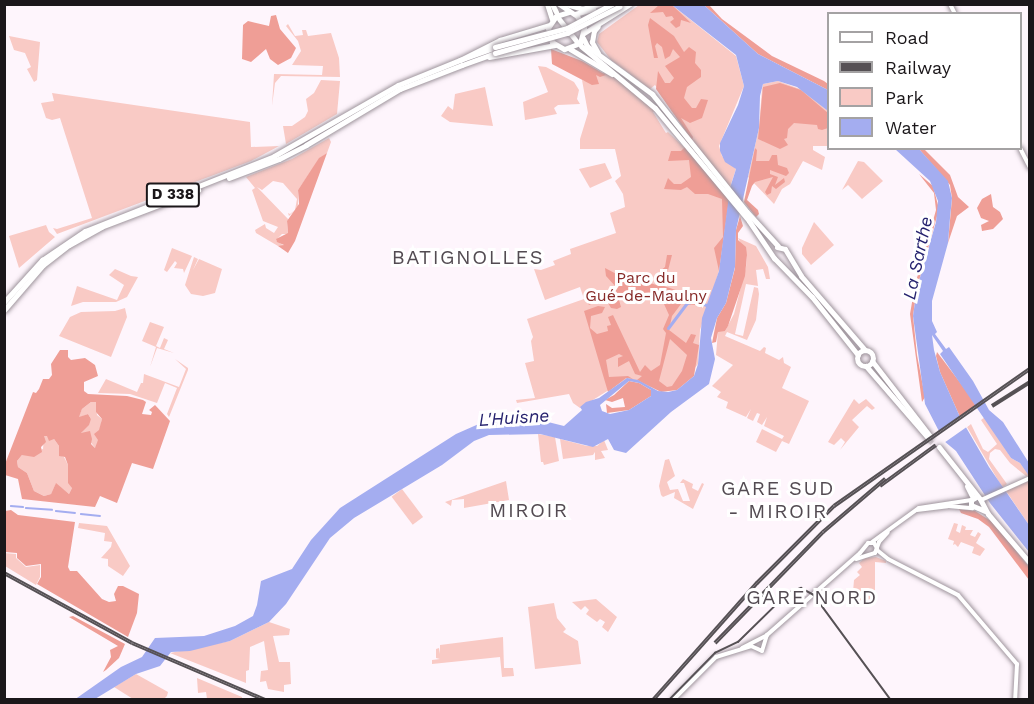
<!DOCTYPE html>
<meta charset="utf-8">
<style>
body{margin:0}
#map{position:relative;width:1034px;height:704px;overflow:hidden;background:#fef5fc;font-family:"Work Sans",sans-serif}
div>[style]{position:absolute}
.green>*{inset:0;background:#f9cac5;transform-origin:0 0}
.forest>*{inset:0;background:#ef9e96}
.water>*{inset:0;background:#a4adf0}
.pier>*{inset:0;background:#fef5fc;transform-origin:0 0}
.stream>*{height:1.5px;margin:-0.75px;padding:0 0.75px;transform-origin:0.75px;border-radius:0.75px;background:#a4adf0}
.canal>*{height:3px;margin:-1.5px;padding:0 1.5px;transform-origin:1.5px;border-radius:1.5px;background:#a4adf0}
.primary-tunnel>*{height:5px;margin-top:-2.5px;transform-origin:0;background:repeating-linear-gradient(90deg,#dcd4da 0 5px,transparent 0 7.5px)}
.roads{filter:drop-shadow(0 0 2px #9e949c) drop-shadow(0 0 2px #9e949c)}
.tertiary>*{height:4px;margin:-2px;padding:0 2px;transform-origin:2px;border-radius:2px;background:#fff}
.secondary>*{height:4px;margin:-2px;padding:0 2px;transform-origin:2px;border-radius:2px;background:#fff}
.primary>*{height:5px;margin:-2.5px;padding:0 2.5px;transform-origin:2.5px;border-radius:2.5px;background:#fff}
.primary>.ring{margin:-2.5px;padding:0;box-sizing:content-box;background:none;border:5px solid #fff;border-radius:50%}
.trunk>*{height:5px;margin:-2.5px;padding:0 2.5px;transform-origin:2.5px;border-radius:2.5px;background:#fff}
.tram>*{height:1.5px;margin:-0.75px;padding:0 0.75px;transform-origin:0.75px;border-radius:0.75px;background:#565155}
.rail>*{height:4px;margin-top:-2px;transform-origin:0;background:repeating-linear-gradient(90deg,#fff 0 4.5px,#565155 0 9px);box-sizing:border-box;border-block:2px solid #565155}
.bridges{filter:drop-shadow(0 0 2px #9e949c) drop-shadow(0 0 2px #9e949c)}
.trunk-bridge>*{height:5px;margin:-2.5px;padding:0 2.5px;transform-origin:2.5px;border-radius:2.5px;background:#fff}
span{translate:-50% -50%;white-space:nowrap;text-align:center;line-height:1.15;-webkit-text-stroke:6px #fff;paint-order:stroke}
.shield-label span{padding:2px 4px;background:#fff;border:2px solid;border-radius:4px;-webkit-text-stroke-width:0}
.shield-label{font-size:15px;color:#1b171a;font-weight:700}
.park-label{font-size:16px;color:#872a28}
.water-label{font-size:18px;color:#26236f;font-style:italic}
.quarter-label{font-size:20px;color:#534b52;letter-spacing:1.5px}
.frame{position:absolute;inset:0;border:6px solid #1b171a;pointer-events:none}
.legend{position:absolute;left:827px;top:12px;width:195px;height:138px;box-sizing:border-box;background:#fff;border:2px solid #a4a2a3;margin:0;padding:8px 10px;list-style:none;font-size:18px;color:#1b171a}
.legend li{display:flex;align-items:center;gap:12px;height:30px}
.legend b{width:30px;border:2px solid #a4a2a3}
</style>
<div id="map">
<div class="green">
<i style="clip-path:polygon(639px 5px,672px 5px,736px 56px,744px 86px,719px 146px,722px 156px,736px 169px,730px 187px,690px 138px,655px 85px,650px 89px,611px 60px,597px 42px,599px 34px)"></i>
<i style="clip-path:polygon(288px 24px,295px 36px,303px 35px,302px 30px,306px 30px,308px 36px,331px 33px,339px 58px,340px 77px,281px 76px,275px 83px,272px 106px,274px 74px,322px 75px,323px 66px,292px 65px,301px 51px,298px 41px,286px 26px)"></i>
<i style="clip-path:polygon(9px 36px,40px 42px,37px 80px,34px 82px,27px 69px,31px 67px,25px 53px,14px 50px)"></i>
<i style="clip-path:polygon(538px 66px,546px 67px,574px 82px,579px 90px,577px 99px,580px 104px,558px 105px,554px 108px,557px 114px,525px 120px,523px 102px,548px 92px)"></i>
<i style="clip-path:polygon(606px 72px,630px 87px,655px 111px,653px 112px,666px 133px,668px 132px,688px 151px,729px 200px,719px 271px,700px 330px,698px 364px,677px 390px,651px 387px,628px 378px,580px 408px,573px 403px,569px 394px,517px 403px,516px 400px,535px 398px,525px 363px,534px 361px,531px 341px,533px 337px,527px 319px,584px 299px,580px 287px,545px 300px,534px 269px,541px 270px,555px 265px,553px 261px,571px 254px,570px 249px,616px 233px,610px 213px,625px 207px,623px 194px,615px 181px,621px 176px,615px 149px,580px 149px,580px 139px,588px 113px,582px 80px,589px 82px,596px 78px,596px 75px)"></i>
<i style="clip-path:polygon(321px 80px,340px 81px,337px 114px,286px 144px,283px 126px,292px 126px,305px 117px,308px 111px,306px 99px,314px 93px)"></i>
<i style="clip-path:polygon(778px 81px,803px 90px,828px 111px,828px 146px,813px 146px,813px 150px,825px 157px,822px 170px,803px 161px,790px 184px,782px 189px,774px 204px,748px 177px,759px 128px,762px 89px,763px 84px)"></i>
<i style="clip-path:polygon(485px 87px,493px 126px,450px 122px,441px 116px,448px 106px,453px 110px,455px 94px)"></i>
<i style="clip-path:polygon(52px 93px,250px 122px,251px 147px,279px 146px,251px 161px,57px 234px,53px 228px,57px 229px,92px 218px,60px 118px,52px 120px,46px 118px,41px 103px,54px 101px)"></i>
<i style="clip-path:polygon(329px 138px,331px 142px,327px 153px,320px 158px,298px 190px,298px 207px,289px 216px,288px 213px,290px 214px,295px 210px,297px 199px,283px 183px,273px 181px,262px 190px,257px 187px,289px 220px,287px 221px,288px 234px,282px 234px,276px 240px,284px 246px,278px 246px,256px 233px,255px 230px,265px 224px,266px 228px,274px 233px,278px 227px,263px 221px,252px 190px,255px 188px,246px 177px,292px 159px)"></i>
<i style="clip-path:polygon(858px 161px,864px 162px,883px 181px,862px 199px,848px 185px,842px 190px)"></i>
<i style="clip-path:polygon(605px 163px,612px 178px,590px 188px,579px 169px)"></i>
<i style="clip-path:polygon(814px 222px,834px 245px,811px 265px,802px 254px,802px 248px)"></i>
<i style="clip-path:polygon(46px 225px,49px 232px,55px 237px,19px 268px,9px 236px)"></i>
<i style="clip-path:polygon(738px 238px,756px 246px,768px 267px,770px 279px,766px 279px,763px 269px,756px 270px,758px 286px,746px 284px,735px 334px,743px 336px,754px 287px,758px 288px,759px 294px,756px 320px,747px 340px,727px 332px,725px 336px,760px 351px,764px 347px,766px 348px,765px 353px,779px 360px,783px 357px,784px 363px,791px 367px,782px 388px,809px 401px,789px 444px,782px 441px,776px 452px,756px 442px,762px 429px,782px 439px,784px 436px,764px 426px,767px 417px,762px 425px,757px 422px,760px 414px,757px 413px,753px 421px,747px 418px,751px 409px,746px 417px,726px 408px,728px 402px,717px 397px,721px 392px,712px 386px,733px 365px,716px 355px,718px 331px,725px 331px,734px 314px,746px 267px,747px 255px)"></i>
<i style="clip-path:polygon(172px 248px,192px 256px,184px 273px,183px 269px,174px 268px,177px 263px,175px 261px,167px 272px,164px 270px)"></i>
<i style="clip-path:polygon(194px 257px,198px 259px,193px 270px,199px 259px,222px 269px,215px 293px,203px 296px,191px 294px,185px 285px)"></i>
<i style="clip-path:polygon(115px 269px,131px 276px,138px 277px,127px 297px,116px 302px,83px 302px,71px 306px,77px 286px,117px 300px,124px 285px,109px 275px)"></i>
<i style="clip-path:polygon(125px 308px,127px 317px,111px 357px,59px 336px,70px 317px,81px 312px,115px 311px)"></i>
<i style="clip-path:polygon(150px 322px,164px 327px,156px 346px,160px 348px,164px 338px,168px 340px,164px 349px,174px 353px,157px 348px,150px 367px,156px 347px,142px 341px)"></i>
<i style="clip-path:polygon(175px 359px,188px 368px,188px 370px,169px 417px,167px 414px,177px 388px,165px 383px,157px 403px,130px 394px,98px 393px,106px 379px,137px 392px,141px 383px,143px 383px,144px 374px,179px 387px,186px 369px)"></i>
<i style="clip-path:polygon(854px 399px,859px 404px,866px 399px,875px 408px,872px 410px,867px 406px,852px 420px,859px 427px,840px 450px,845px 442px,841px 438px,834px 445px,828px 442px)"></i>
<i style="clip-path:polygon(91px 402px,96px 402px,97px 415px,102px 419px,97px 447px,95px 448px,84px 433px,81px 433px,91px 419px,88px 414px,78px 418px,82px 409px)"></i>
<i style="clip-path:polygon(985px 417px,1011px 458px,1020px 463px,1029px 475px,1026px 476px,1010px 463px,1000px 450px,995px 449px,990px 453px,989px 459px,1007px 484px,1003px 487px,999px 482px,967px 427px,971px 424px,983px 449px,988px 452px,997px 444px,981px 420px)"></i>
<i style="clip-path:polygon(47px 434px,54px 439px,59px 446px,59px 455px,64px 457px,68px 465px,72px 488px,69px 494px,56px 484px,51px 494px,44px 496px,34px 491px,27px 473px,18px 467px,17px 461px,22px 455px,43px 449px,44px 436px)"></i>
<i style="clip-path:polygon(538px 434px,555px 437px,559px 461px,544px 465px,543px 462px,541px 462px)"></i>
<i style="clip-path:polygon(560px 439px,587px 446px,597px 446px,604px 440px,608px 450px,601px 451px,605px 458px,595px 460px,595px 452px,593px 455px,563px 459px)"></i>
<i style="clip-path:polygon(669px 459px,675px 476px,667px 482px,670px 490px,678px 489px,683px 501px,690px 501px,684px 483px,680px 483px,683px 479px,693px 484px,692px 488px,698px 491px,702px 483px,704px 484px,693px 509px,674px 498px,675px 492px,663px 497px,661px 495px,659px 486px,665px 460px)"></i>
<i style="clip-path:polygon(506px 481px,509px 500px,464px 508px,464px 499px,452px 500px,451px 506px,445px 502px)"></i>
<i style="clip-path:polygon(1029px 481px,1029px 525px,1006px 491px)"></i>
<i style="left:402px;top:489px;width:35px;height:13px;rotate:53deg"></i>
<i style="clip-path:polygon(79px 523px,107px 526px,130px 566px,123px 576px,108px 566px,108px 559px,101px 558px,111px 547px,112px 542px,104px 541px,105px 533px,78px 528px)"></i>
<i style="clip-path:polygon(954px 523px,958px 524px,956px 531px,960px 533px,962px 525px,966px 527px,965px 530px,973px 530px,970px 535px,975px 537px,978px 532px,981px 534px,976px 543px,985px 549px,980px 556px,972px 553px,974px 547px,961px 542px,958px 547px,955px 544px,953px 545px,954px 541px,948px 539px)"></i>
<i style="clip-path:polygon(4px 553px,16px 554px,16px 558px,26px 567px,40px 565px,40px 577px,36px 585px,5px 566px)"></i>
<i style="clip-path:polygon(876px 557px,886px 561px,886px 563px,875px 562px,875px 604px,852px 604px,854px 580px,860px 575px,857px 572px,862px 567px,859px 563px,865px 558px)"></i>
<i style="clip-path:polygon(596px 599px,617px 617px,608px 632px,602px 627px,605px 622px,600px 619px,597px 622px,586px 614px,589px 610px,585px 606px,581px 610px,572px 602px)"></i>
<i style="clip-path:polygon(554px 603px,557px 618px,566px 629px,563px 632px,578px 641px,581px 664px,535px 669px,528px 607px)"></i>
<i style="clip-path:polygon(269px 622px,290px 629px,289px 635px,273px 636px,279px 662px,290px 662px,291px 684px,284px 685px,284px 692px,268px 689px,266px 681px,260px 682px,261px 671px,268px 670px,264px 641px,250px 647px,249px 670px,246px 671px,246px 683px,170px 653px,230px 641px)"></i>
<i style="clip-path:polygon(503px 637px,504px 668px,513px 668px,514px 676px,502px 677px,500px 657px,432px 664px,432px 660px,440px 659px,436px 658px,436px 649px,439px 648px,440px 654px,440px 645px)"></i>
<i style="clip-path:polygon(136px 674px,168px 692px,167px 696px,164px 699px,133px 699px,114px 687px)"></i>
<i style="clip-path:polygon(197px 678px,242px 697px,242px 699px,207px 699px,206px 692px,198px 693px)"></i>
</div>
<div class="forest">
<i style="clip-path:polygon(659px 5px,672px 5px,691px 23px,681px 20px,680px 26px,676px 28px,670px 22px,674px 19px,672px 16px,666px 17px,663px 12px,650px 13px)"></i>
<i style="clip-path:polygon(704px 5px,709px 5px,722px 19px,772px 56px,824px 81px,828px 84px,828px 90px,758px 54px)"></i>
<i style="clip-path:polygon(276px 15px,280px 29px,296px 48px,291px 58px,278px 65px,270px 59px,266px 49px,251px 62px,242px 59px,243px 25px,248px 21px,269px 26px,271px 16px)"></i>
<i style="clip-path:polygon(650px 18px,674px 36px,684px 52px,689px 47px,696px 52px,695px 63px,701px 70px,701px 77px,687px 87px,684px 98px,692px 108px,696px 108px,701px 99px,708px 100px,702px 118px,690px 123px,681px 118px,693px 137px,692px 140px,656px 89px,658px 71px,665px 83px,670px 83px,674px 78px,665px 66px,680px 57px,673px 49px,670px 56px,665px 59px,662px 47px,657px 43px,655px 46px,658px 58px,654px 58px,648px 25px)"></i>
<i style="clip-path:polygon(551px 49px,582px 61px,606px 75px,600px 77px,596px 75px,599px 84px,592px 85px,552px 64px)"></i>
<i style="clip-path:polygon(780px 83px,801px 90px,828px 113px,828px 128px,822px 130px,818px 129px,817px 125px,794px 123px,788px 129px,787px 138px,784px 139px,788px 145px,780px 149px,758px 139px,763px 87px)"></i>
<i style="clip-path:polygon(685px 147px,729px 200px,719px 271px,714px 248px,723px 237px,722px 199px,708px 194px,695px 194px,687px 187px,681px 190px,664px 189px,668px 178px,674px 184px,681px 184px,691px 177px,689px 160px,668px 161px,671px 151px,681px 151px)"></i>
<i style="clip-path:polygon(755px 148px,757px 150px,756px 161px,769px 161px,772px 155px,777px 155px,778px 165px,787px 168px,789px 173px,786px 176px,770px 170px,770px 174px,778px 177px,775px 185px,784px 178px,785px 182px,776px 189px,772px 186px,771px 193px,767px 195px,765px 192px,773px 177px,755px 182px,752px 186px,747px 200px,758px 210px,759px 214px,756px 217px,744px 202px)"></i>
<i style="clip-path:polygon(919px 149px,924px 149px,950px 175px,958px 197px,969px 207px,957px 216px,948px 243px,952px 198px,950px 185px)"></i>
<i style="clip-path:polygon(327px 153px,295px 241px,288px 253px,278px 246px,284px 245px,277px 242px,276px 239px,288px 233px,287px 221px,299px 204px,298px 190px,319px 158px)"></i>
<i style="clip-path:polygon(919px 174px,933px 186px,939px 209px,917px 288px,913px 316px,917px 355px,925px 397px,922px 402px,910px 314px,915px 285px,936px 210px,934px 193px)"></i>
<i style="clip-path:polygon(991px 194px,993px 207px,1000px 212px,1003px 219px,993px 229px,982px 231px,981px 225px,989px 221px,981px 218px,977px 208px,982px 199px)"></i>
<i style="clip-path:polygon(740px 216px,743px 226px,738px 233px,738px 240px,746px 247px,747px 255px,745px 276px,728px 326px,725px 331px,718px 332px,716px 342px,712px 343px,717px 318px,726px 303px,735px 268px,736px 230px)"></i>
<i style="clip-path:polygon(evenodd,667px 255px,672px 255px,664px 286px,699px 298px,698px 305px,681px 304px,672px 316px,669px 330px,686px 343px,691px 334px,696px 335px,693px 343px,699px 345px,694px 376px,677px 390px,661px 392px,637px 380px,642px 376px,635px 374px,629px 361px,618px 367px,618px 358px,623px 356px,619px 354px,606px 360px,609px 377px,628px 376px,633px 379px,626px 378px,608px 392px,584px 311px,598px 306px,605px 307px,602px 313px,591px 316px,590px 328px,597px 334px,608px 331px,607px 326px,611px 325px,608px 317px,613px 315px,640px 372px,645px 365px,651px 371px,660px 365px,666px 333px,663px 329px,669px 315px,664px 304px,658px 299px,658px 295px,649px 292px,622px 297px,619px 300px,621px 307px,617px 309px,611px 308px,608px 303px,600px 300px,589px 305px,586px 300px,594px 293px,604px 294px,616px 287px,606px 276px,605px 268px,626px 279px,636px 278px,659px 286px,662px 276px,660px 271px,665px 267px,667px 255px,670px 339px,687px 355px,682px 371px,672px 386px,667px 387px,659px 381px,670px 339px)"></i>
<i style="clip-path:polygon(evenodd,60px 350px,68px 350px,68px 357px,71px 360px,85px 358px,95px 365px,98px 376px,84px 382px,84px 391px,88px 394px,127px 396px,143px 400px,146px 402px,142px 414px,151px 415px,152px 412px,149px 410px,155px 405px,170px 421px,153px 469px,132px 463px,117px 503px,100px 496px,95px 507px,22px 499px,18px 479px,5px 475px,5px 464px,33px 392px,36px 393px,39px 389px,43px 379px,49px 379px,52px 375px,51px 364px,60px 350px,91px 402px,96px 402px,96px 412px,102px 419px,99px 430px,94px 434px,98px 440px,95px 448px,91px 444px,92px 439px,90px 431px,81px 433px,89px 425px,91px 419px,88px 414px,79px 417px,82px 409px,91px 402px,60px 350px,44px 436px,47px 436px,49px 441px,54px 439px,59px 446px,59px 456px,65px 457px,68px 465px,68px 483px,72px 488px,69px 494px,56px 483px,51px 494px,44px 496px,34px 491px,27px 473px,18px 467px,17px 461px,22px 455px,34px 457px,42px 452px,41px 447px,46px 442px,44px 436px)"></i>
<i style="clip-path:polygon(937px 352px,977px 405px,960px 417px,940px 372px,936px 356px)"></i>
<i style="clip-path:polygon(629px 381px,639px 383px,651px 390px,651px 396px,629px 410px,607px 413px,606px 404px,612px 408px,625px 407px,623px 398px,612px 402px,605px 400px,614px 395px)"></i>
<i style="clip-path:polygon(959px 509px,975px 511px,994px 523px,1029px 567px,1029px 580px,989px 527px,978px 519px,961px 513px)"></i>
<i style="clip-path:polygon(11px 510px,18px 515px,75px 522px,68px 567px,70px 571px,77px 571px,102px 599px,109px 602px,116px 601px,114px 594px,118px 586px,123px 586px,139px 594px,137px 613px,128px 637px,37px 584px,41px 577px,41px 564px,26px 566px,17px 558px,17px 553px,5px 552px,5px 511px)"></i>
<i style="clip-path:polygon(73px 616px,125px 644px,119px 658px,106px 670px,103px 672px,111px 657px,110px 650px,118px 646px,69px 617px)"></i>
</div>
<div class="water">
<i style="clip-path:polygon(evenodd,672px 5px,704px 5px,758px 54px,828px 90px,828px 111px,797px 87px,778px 81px,763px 84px,760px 96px,759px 128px,736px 230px,735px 267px,726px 303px,717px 318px,711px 338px,715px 359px,709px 384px,671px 412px,626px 453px,614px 450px,608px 439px,593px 447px,540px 434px,489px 435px,474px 441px,442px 465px,354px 518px,330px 538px,286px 604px,269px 622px,230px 641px,190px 651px,171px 652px,160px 666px,136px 674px,95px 699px,74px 700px,121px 667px,142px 657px,155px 638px,204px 636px,235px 626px,253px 616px,257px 605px,261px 581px,292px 569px,311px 540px,340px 508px,456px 434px,481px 423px,548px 422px,564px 426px,582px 410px,580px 407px,586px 402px,599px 398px,627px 378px,638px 380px,658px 391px,668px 392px,677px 390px,694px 376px,698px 364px,702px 318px,719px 271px,730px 188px,736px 169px,725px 162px,720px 151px,720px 143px,738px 105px,744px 86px,736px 55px,672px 5px,629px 381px,639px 383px,651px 390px,651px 396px,629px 410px,610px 414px,602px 411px,600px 405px,629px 381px)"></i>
<i style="clip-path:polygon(895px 149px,919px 149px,948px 181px,952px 198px,950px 218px,948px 243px,932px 301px,932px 321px,937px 332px,935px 334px,946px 349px,949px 347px,973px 381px,989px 410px,1003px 422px,1029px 463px,1029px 476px,1020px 463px,1011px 458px,940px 354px,943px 351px,932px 335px,934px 350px,940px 372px,960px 417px,989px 467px,1029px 525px,1029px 552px,990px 503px,956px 451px,944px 441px,925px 404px,913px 316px,917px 288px,936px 222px,938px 201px,930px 181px)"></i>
</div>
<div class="pier">
<i style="left:963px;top:415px;width:12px;height:33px;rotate:55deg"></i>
</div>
<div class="stream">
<i style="left:11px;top:506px;width:12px;rotate:5deg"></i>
<i style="left:26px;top:508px;width:26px;rotate:4deg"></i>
<i style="left:56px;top:511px;width:19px;rotate:6deg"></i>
<i style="left:81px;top:514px;width:19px;rotate:6deg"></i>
</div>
<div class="canal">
<i style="left:668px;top:328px;width:31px;rotate:-53deg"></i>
<i style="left:687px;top:303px;width:7px;rotate:-16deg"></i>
<i style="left:694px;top:301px;width:13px;rotate:18deg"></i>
</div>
<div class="primary-tunnel">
<i style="left:929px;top:439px;width:11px;rotate:52deg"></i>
</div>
<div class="roads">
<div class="tertiary">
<i style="left:981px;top:500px;width:54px;rotate:-24.2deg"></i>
<i style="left:877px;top:550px;width:14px;rotate:39deg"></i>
<i style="left:888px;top:559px;width:79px;rotate:27.2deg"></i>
<i style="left:958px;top:595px;width:91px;rotate:49.5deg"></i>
<i style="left:1017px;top:664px;width:36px;rotate:93deg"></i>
</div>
<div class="secondary">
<i style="left:950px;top:4px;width:11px;rotate:63deg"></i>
<i style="left:1020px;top:148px;width:22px;rotate:63deg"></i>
<i style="left:917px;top:510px;width:31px;rotate:-7deg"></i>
<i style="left:948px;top:506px;width:25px;rotate:5deg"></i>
<i style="left:872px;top:542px;width:58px;rotate:-35.9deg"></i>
<i style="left:919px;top:508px;width:53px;rotate:-8.7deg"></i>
<i style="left:856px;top:559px;width:20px;rotate:-18deg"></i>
<i style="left:875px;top:553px;width:12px;rotate:-70deg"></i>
<i style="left:879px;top:542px;width:13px;rotate:-48deg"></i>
<i style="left:742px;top:648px;width:28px;rotate:-27deg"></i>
<i style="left:767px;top:635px;width:124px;rotate:-41.4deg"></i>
<i style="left:860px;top:553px;width:13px;rotate:-51deg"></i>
<i style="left:868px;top:543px;width:6px"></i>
<i style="left:874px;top:543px;width:6px;rotate:59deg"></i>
<i style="left:673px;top:700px;width:61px;rotate:-45deg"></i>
<i style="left:716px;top:657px;width:37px;rotate:-17deg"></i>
<i style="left:751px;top:646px;width:12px;rotate:24deg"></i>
<i style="left:762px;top:651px;width:17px;rotate:-73deg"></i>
</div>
<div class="primary">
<i style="left:547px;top:4px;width:16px;rotate:72deg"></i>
<i style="left:552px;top:4px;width:9px;rotate:63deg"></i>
<i style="left:559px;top:4px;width:22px;rotate:34deg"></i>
<i style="left:577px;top:16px;width:14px;rotate:60deg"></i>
<i style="left:584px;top:28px;width:16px;rotate:105deg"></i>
<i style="left:580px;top:43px;width:17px;rotate:159deg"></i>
<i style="left:564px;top:49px;width:14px;rotate:-150deg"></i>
<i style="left:552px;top:42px;width:15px;rotate:-106deg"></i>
<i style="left:548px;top:28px;width:14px;rotate:-56deg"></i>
<i style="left:556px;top:16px;width:14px;rotate:-17deg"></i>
<i style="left:559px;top:19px;width:28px;rotate:52deg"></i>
<i style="left:583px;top:38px;width:9px;rotate:63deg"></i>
<i style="left:587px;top:46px;width:81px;rotate:36.4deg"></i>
<i style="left:652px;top:94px;width:151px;rotate:51.2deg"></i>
<i style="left:747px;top:212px;width:46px;rotate:47.6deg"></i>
<i style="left:581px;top:46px;width:97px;rotate:40deg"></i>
<i style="left:655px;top:108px;width:147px;rotate:50.2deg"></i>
<i style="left:749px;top:221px;width:45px;rotate:56deg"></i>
<i style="left:774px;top:258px;width:54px;rotate:45.7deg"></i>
<i style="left:812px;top:297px;width:74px;rotate:51.6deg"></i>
<i style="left:570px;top:49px;width:49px;rotate:30.8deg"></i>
<i style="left:489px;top:57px;width:67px;rotate:-10.3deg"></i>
<i style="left:229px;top:178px;width:53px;rotate:-20.8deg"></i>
<i style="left:279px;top:159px;width:30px;rotate:-27deg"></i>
<i style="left:306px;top:145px;width:109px;rotate:-30.8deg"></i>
<i style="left:400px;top:89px;width:66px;rotate:-21.2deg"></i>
<i style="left:777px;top:247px;width:8px;rotate:14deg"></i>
<i style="left:785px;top:249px;width:31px;rotate:59deg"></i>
<i style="left:801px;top:276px;width:98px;rotate:49.1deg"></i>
<i style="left:4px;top:302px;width:57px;rotate:-47.9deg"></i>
<i style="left:42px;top:260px;width:52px;rotate:-34deg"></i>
<i style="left:85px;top:231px;width:203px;rotate:-21.6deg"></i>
<i style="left:274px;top:156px;width:143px;rotate:-29.8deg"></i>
<i style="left:398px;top:85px;width:67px;rotate:-22deg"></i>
<i style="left:460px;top:60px;width:45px;rotate:-26.6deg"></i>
<i style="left:500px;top:40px;width:51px;rotate:-17deg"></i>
<i style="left:4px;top:310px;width:60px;rotate:-49.1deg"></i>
<i style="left:43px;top:265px;width:33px;rotate:-38deg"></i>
<i style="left:69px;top:245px;width:37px;rotate:-29deg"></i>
<i style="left:101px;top:227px;width:104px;rotate:-20.9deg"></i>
<i class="ring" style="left:857px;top:350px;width:11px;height:11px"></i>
<i style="left:872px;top:361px;width:95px;rotate:52.3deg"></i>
<i style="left:866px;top:366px;width:96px;rotate:49.2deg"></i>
<i style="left:939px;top:447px;width:66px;rotate:51.7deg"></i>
<i style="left:980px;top:499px;width:17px;rotate:62deg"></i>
<i style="left:988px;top:514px;width:65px;rotate:49.4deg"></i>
<i style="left:967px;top:486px;width:13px;rotate:63deg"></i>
<i style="left:976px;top:497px;width:6px;rotate:149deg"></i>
<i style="left:971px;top:500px;width:5px;rotate:90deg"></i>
<i style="left:971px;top:505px;width:15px;rotate:23deg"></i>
</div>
<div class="trunk">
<i style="left:566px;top:4px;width:17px;rotate:17deg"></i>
<i style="left:582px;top:9px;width:18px;rotate:-16deg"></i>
<i style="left:575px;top:14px;width:19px;rotate:-16deg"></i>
<i style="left:584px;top:33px;width:54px;rotate:-32.2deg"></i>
<i style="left:598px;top:53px;width:13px;rotate:-119deg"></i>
<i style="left:592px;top:42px;width:11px;rotate:-80deg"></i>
<i style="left:594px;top:31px;width:6px;rotate:-51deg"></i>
<i style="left:460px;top:60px;width:37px;rotate:-20deg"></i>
<i style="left:462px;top:65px;width:35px;rotate:-20deg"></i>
</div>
</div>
<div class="tram">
<i style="left:669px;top:700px;width:66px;rotate:-45.6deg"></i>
<i style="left:715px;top:653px;width:25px;rotate:-26deg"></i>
<i style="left:738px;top:642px;width:70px;rotate:-44.4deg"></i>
<i style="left:788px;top:593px;width:14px;rotate:-21deg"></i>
<i style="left:801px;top:588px;width:15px;rotate:28deg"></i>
<i style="left:814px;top:595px;width:130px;rotate:53.7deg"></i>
</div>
<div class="rail">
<i style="left:992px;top:406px;width:45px;rotate:-32.3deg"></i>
<i style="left:880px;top:486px;width:69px;rotate:-36.2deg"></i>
<i style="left:4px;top:573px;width:146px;rotate:28.7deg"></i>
<i style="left:132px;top:643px;width:145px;rotate:23.2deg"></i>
<i style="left:715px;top:643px;width:155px;rotate:-45.8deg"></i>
<i style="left:823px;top:532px;width:82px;rotate:-40.5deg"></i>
<i style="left:653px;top:700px;width:157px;rotate:-48.4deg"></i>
<i style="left:757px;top:583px;width:109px;rotate:-45deg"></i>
<i style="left:834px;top:506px;width:239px;rotate:-35deg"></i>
</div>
<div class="bridges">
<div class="trunk-bridge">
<i style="left:495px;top:47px;width:74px;rotate:-14.8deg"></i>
<i style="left:567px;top:28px;width:51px;rotate:-28.1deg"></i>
<i style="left:495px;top:53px;width:75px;rotate:-15.5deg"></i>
<i style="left:567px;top:33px;width:59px;rotate:-27deg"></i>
</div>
</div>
<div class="shield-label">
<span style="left:173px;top:195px">D 338</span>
</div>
<div class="park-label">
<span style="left:646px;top:287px">Parc du<br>Gué-de-Maulny</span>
</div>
<div class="water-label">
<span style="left:918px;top:258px;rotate:-78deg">La Sarthe</span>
<span style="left:514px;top:418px;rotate:-4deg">L'Huisne</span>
</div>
<div class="quarter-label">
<span style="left:468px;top:257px">BATIGNOLLES</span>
<span style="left:778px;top:500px">GARE SUD<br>- MIROIR</span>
<span style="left:529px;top:510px">MIROIR</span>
<span style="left:812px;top:597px">GARE NORD</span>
</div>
<div class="frame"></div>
<ul class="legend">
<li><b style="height:8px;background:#fff"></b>Road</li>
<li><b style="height:8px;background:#565155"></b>Railway</li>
<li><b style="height:16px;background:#f9cac5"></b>Park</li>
<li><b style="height:16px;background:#a4adf0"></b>Water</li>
</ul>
</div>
